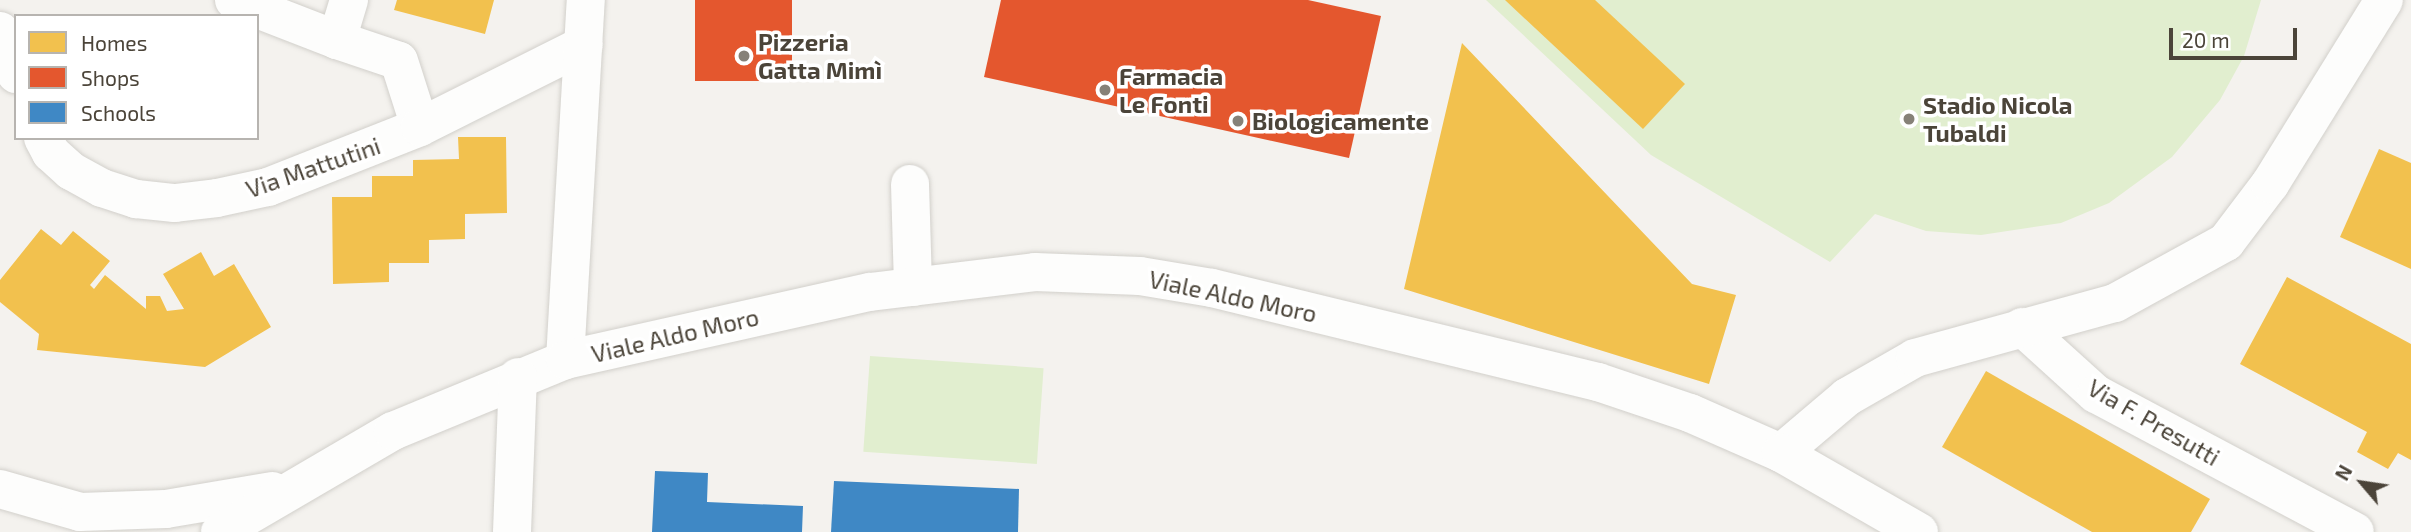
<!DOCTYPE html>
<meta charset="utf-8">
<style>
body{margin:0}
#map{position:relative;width:2411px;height:532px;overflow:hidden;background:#f4f2ee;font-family:"Exo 2",sans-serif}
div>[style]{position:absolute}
.green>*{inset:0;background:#e1eecf;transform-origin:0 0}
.homes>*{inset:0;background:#f2c14e}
.shops>*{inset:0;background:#e4572e;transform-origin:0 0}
.schools>*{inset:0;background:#3f88c5}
.roads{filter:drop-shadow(0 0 2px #d2d0cb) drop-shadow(0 0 2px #d2d0cb)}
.minor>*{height:38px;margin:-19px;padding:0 19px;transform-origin:19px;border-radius:19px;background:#fdfdfc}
.dots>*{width:19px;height:19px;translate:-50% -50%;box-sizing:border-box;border:4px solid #fff;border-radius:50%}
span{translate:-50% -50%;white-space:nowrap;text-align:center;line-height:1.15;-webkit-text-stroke:7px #fff;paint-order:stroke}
.poi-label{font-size:24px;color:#4b4439;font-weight:700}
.left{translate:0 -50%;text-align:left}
.street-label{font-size:24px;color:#4b4439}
.legend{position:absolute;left:14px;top:14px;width:245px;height:126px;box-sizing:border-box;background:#fff;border:2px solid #b7b4b0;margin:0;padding:9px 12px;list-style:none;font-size:21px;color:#4b4439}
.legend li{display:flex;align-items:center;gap:14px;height:35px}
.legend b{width:35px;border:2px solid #b7b4b0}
.north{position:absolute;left:2327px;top:448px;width:70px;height:70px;-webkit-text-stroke:5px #fff;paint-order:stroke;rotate:299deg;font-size:19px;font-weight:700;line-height:28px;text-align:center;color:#4b4439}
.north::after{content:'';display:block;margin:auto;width:24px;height:32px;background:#4b4439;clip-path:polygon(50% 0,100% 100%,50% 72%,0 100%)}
.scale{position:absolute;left:2169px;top:28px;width:128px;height:32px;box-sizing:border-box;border:4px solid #4b4439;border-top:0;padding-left:9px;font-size:21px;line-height:24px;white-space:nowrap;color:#4b4439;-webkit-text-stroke:5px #fff;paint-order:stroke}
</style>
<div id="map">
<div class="green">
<i style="clip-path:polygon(1486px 0,2261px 0,2244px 56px,2220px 100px,2172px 157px,2109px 203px,2061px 223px,1981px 235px,1926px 231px,1875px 214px,1830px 262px,1651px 155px)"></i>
<i style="left:870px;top:356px;width:174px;height:96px;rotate:4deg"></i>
</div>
<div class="homes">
<i style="clip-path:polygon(397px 0,494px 0,485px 34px,394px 10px)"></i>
<i style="clip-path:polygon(1505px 0,1595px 0,1685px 84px,1643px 129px)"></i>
<i style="clip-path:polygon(1462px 43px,1692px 284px,1736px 295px,1709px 384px,1404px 289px)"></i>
<i style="clip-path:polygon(458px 137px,506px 137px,507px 213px,465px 214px,465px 239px,429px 240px,429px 263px,389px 263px,389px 282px,333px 284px,332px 197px,372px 197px,372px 176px,413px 176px,413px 160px,459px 159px)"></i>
<i style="clip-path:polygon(2379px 149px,2411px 163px,2411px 269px,2340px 237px)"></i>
<i style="clip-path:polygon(41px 229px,61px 245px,73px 231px,110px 261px,90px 285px,94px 289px,105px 275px,146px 309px,146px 296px,160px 296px,167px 311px,184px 309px,163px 274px,201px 252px,214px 276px,234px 264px,271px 327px,205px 367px,37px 350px,39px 334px,0 302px,0 280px)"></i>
<i style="clip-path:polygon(2287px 277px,2411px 344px,2411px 460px,2398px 453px,2388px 469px,2357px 452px,2367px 432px,2240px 364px)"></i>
<i style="clip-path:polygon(1986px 371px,2210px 499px,2191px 532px,2092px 532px,1942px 447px)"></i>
</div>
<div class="shops">
<i style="left:695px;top:0;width:97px;height:81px"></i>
<i style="clip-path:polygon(1001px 0,1308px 0,1381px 16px,1349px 158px,984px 77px)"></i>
</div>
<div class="schools">
<i style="clip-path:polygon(655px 471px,708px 473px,707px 502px,803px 506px,802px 532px,652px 532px)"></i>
<i style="clip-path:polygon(834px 481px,1019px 489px,1018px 532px,831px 532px)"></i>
</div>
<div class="roads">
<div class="minor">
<i style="left:234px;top:0;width:110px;rotate:21.2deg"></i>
<i style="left:349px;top:0;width:42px;rotate:106.7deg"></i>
<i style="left:337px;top:40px;width:65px;rotate:18.7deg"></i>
<i style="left:399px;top:61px;width:69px;rotate:72.3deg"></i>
<i style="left:0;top:31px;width:46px;rotate:69.6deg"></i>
<i style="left:43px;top:138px;width:17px;rotate:62deg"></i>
<i style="left:51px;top:153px;width:27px;rotate:42deg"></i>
<i style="left:71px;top:171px;width:35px;rotate:29deg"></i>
<i style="left:102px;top:188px;width:36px;rotate:18deg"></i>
<i style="left:136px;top:199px;width:39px;rotate:6deg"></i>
<i style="left:175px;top:203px;width:42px;rotate:-6.8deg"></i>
<i style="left:217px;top:198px;width:52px;rotate:-12.2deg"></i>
<i style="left:268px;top:187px;width:163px;rotate:-21.5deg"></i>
<i style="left:420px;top:127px;width:183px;rotate:-26.6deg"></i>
<i style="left:910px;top:184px;width:103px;rotate:88.3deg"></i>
<i style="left:2022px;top:327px;width:100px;rotate:42.2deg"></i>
<i style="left:2096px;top:394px;width:293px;rotate:28deg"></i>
<i style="left:565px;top:360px;width:361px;rotate:-86.7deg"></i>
<i style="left:1781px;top:453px;width:87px;rotate:-40.3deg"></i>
<i style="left:1847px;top:397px;width:78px;rotate:-29.8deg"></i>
<i style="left:1915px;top:358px;width:207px;rotate:-15.4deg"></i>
<i style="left:2115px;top:303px;width:127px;rotate:-28.8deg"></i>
<i style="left:2226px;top:242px;width:73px;rotate:-52.8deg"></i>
<i style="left:2270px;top:184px;width:216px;rotate:-58.2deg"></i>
<i style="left:0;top:489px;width:83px;rotate:16deg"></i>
<i style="left:80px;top:512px;width:86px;rotate:-2deg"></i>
<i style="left:166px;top:509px;width:108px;rotate:-9.6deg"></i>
<i style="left:220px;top:532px;width:200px;rotate:-30.3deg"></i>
<i style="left:393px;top:431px;width:186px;rotate:-22.4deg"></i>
<i style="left:565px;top:360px;width:312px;rotate:-12.6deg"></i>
<i style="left:870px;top:292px;width:166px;rotate:-6.9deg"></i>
<i style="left:1035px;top:272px;width:105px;rotate:2.2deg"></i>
<i style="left:1140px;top:276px;width:73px;rotate:9.5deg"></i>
<i style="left:1212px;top:288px;width:397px;rotate:13.7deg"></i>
<i style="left:1598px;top:382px;width:97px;rotate:18.6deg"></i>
<i style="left:1690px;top:413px;width:99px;rotate:23.7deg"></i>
<i style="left:1781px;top:453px;width:159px;rotate:29.8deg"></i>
<i style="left:512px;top:532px;width:155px;rotate:-87.8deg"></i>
</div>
</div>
<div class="dots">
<i style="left:744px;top:56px;background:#868178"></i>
<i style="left:1105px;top:90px;background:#868178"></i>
<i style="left:1909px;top:119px;background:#868178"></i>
<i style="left:1238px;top:121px;background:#868178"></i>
</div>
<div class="poi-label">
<span class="left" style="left:758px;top:56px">Pizzeria<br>Gatta Mimì</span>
<span class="left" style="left:1119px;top:90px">Farmacia<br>Le Fonti</span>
<span class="left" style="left:1923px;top:119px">Stadio Nicola<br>Tubaldi</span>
<span class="left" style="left:1252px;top:121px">Biologicamente</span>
</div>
<div class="street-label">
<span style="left:313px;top:167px;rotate:-19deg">Via Mattutini</span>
<span style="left:1233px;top:296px;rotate:12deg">Viale Aldo Moro</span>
<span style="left:675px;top:335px;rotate:-13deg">Viale Aldo Moro</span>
<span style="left:2154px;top:422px;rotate:30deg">Via F. Presutti</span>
</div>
<ul class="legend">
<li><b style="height:19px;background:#f2c14e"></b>Homes</li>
<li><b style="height:19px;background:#e4572e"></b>Shops</li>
<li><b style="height:19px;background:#3f88c5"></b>Schools</li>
</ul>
<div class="north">N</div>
<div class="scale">20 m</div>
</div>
